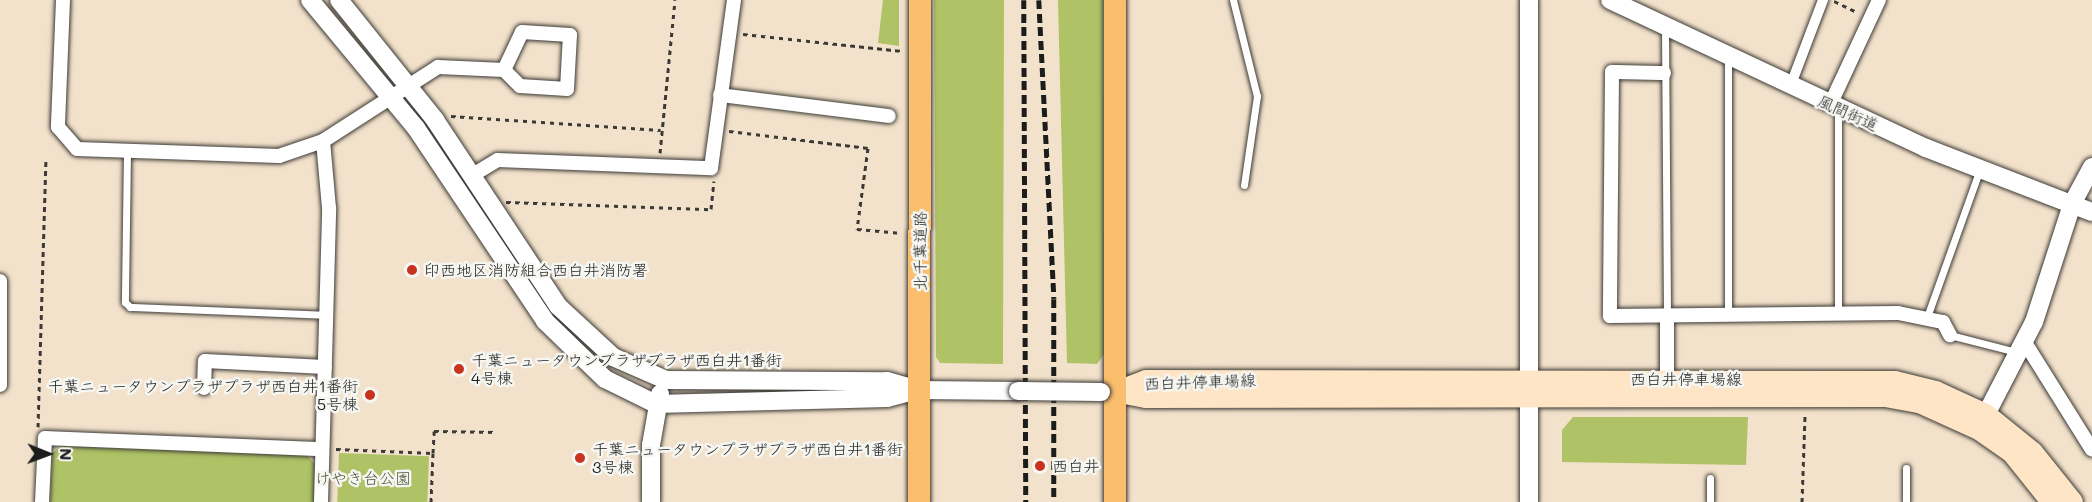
<!DOCTYPE html>
<meta charset="utf-8">
<style>
body{margin:0}
#map{position:relative;width:2092px;height:502px;overflow:hidden;background:#f3e2cb;font-family:Mali,"Klee One",sans-serif}
div>[style]{position:absolute}
.green>*{inset:0;background:#afc266;transform-origin:0 0}
.path>*{height:3px;margin-top:-1.5px;transform-origin:0;background:repeating-linear-gradient(90deg,#3c3a36 0 4.5px,transparent 0 9px)}
.roads{filter:drop-shadow(0 0 2px #3c3a36) drop-shadow(0 0 2px #3c3a36)}
.service>*{height:7px;margin:-3.5px;padding:0 3.5px;transform-origin:3.5px;border-radius:3.5px;background:#fff}
.pedestrian>*{height:10px;margin:-5px;padding:0 5px;transform-origin:5px;border-radius:5px;background:#fff}
.minor>*{height:14px;margin:-7px;padding:0 7px;transform-origin:7px;border-radius:7px;background:#fff}
.tertiary>*{height:18px;margin:-9px;padding:0 9px;transform-origin:9px;border-radius:9px;background:#fff}
.secondary>*{height:20px;margin:-10px;padding:0 10px;transform-origin:10px;border-radius:10px;background:#fde5c5}
.trunk>*{height:22px;margin:-11px;padding:0 11px;transform-origin:11px;border-radius:11px;background:#fabe6d}
.rail>*{height:4.5px;margin-top:-2.25px;transform-origin:0;background:repeating-linear-gradient(90deg,#1c1c1c 0 9px,transparent 0 13.5px)}
.bridges{filter:drop-shadow(0 0 2px #3c3a36) drop-shadow(0 0 2px #3c3a36)}
.tertiary-bridge>*{height:18px;margin:-9px;padding:0 9px;transform-origin:9px;border-radius:9px;background:#fff}
.dots>*{width:16px;height:16px;translate:-50% -50%;box-sizing:border-box;border:3px solid #f6f6f2;border-radius:50%}
span{translate:-50% -50%;white-space:nowrap;text-align:center;line-height:1.15;-webkit-text-stroke:5px #f6f6f2;paint-order:stroke}
.street-label{font-size:16px;color:#1c1c1c}
.poi-label{font-size:16px;color:#1c1c1c}
.left{translate:0 -50%;text-align:left}
.right{translate:-100% -50%;text-align:right}
.park-label{font-size:16px;color:#4f5636}
.north{position:absolute;left:18px;top:424px;width:60px;height:60px;-webkit-text-stroke:4px #f6f6f2;paint-order:stroke;rotate:91deg;font-size:16px;font-weight:700;line-height:24px;text-align:center;color:#1c1c1c}
.north::after{content:'';display:block;margin:auto;width:21px;height:27px;background:#1c1c1c;clip-path:polygon(50% 0,100% 100%,50% 72%,0 100%)}
</style>
<div id="map">
<div class="green">
<i style="clip-path:polygon(883px 0,899px 0,899px 46px,878px 43px)"></i>
<i style="clip-path:polygon(934px 0,1004px 0,1003px 364px,940px 363px,936px 357px)"></i>
<i style="clip-path:polygon(1058px 0,1103px 0,1104px 354px,1097px 364px,1067px 363px)"></i>
<i style="clip-path:polygon(1573px 417px,1748px 417px,1746px 465px,1562px 462px,1562px 430px)"></i>
<i style="clip-path:polygon(61px 446px,307px 455px,315px 464px,314px 502px,50px 502px,52px 453px)"></i>
<i style="left:339px;top:453px;width:90px;height:49px;rotate:2deg"></i>
</div>
<div class="path">
<i style="left:1834px;top:1px;width:25px;rotate:26deg"></i>
<i style="left:743px;top:34px;width:160px;rotate:6.1deg"></i>
<i style="left:451px;top:116px;width:210px;rotate:3.8deg"></i>
<i style="left:729px;top:131px;width:140px;rotate:7deg"></i>
<i style="left:868px;top:148px;width:82px;rotate:97.7deg"></i>
<i style="left:857px;top:229px;width:45px;rotate:5.1deg"></i>
<i style="left:660px;top:153px;width:154px;rotate:-84.4deg"></i>
<i style="left:506px;top:202px;width:205px;rotate:2deg"></i>
<i style="left:711px;top:209px;width:28px;rotate:-84deg"></i>
<i style="left:38px;top:427px;width:268px;rotate:-88.3deg"></i>
<i style="left:336px;top:449px;width:97px;rotate:2.4deg"></i>
<i style="left:433px;top:453px;width:49px;rotate:92.3deg"></i>
<i style="left:433px;top:453px;width:22px;rotate:-87deg"></i>
<i style="left:434px;top:431px;width:63px;rotate:0.9deg"></i>
<i style="left:1802px;top:502px;width:88px;rotate:-88deg"></i>
</div>
<div class="roads">
<div class="service">
<i style="left:1233px;top:0;width:99px;rotate:76deg"></i>
<i style="left:1257px;top:96px;width:90px;rotate:98.3deg"></i>
<i style="left:1665px;top:27px;width:288px;rotate:89.6deg"></i>
<i style="left:1838px;top:109px;width:204px;rotate:90deg"></i>
<i style="left:127px;top:151px;width:151px;rotate:90.8deg"></i>
<i style="left:125px;top:302px;width:7px;rotate:45deg"></i>
<i style="left:130px;top:307px;width:196px;rotate:2.3deg"></i>
<i style="left:1728px;top:314px;width:257px;rotate:-90deg"></i>
<i style="left:1927px;top:317px;width:157px;rotate:-70.3deg"></i>
<i style="left:1950px;top:335px;width:68px;rotate:14.4deg"></i>
<i style="left:1710px;top:478px;width:24px;rotate:90deg"></i>
<i style="left:1906px;top:502px;width:34px;rotate:-90deg"></i>
</div>
<div class="pedestrian">
<i style="left:1790px;top:87px;width:93px;rotate:-69.2deg"></i>
</div>
<div class="minor">
<i style="left:63px;top:0;width:127px;rotate:92.3deg"></i>
<i style="left:58px;top:127px;width:29px;rotate:49deg"></i>
<i style="left:77px;top:149px;width:202px;rotate:2deg"></i>
<i style="left:279px;top:156px;width:46px;rotate:-18.8deg"></i>
<i style="left:323px;top:141px;width:137px;rotate:-32.8deg"></i>
<i style="left:438px;top:67px;width:66px;rotate:2.6deg"></i>
<i style="left:504px;top:70px;width:42px;rotate:-64.7deg"></i>
<i style="left:522px;top:32px;width:48px;rotate:3.6deg"></i>
<i style="left:570px;top:35px;width:54px;rotate:93.2deg"></i>
<i style="left:567px;top:89px;width:47px;rotate:-176.3deg"></i>
<i style="left:520px;top:86px;width:23px;rotate:-135deg"></i>
<i style="left:1664px;top:73px;width:52px;rotate:-178.9deg"></i>
<i style="left:1612px;top:72px;width:244px;rotate:90.5deg"></i>
<i style="left:1610px;top:316px;width:288px;rotate:-0.6deg"></i>
<i style="left:1898px;top:313px;width:46px;rotate:11.3deg"></i>
<i style="left:1943px;top:322px;width:15px;rotate:62deg"></i>
<i style="left:720px;top:95px;width:170px;rotate:7.1deg"></i>
<i style="left:1830px;top:105px;width:116px;rotate:-65deg"></i>
<i style="left:471px;top:176px;width:31px;rotate:-31deg"></i>
<i style="left:498px;top:160px;width:213px;rotate:2.2deg"></i>
<i style="left:711px;top:168px;width:170px;rotate:-82.2deg"></i>
<i style="left:0;top:281px;width:104px;rotate:90deg"></i>
<i style="left:1667px;top:315px;width:64px;rotate:90deg"></i>
<i style="left:2024px;top:341px;width:128px;rotate:58deg"></i>
<i style="left:204px;top:388px;width:27px;rotate:-88deg"></i>
<i style="left:205px;top:361px;width:120px;rotate:2.9deg"></i>
<i style="left:42px;top:502px;width:64px;rotate:-87.3deg"></i>
<i style="left:45px;top:438px;width:277px;rotate:2.3deg"></i>
<i style="left:321px;top:502px;width:294px;rotate:-88.4deg"></i>
<i style="left:329px;top:208px;width:67px;rotate:-95.1deg"></i>
</div>
<div class="tertiary">
<i style="left:310px;top:0;width:166px;rotate:50.4deg"></i>
<i style="left:416px;top:128px;width:232px;rotate:56.2deg"></i>
<i style="left:545px;top:321px;width:83px;rotate:44deg"></i>
<i style="left:605px;top:379px;width:57px;rotate:26.1deg"></i>
<i style="left:656px;top:404px;width:231px;rotate:-1.5deg"></i>
<i style="left:887px;top:398px;width:31px;rotate:-15deg"></i>
<i style="left:339px;top:0;width:154px;rotate:51.3deg"></i>
<i style="left:435px;top:120px;width:223px;rotate:56.5deg"></i>
<i style="left:558px;top:306px;width:75px;rotate:42.8deg"></i>
<i style="left:613px;top:357px;width:58px;rotate:23.5deg"></i>
<i style="left:666px;top:380px;width:221px;rotate:0.3deg"></i>
<i style="left:887px;top:381px;width:33px;rotate:16deg"></i>
<i style="left:919px;top:390px;width:99px;rotate:0.6deg"></i>
<i style="left:1610px;top:0;width:349px;rotate:25.1deg"></i>
<i style="left:1926px;top:148px;width:178px;rotate:21.1deg"></i>
<i style="left:1980px;top:426px;width:117px;rotate:-62.6deg"></i>
<i style="left:2034px;top:322px;width:124px;rotate:-72.1deg"></i>
<i style="left:2072px;top:204px;width:42px;rotate:-61.6deg"></i>
<i style="left:651px;top:502px;width:57px;rotate:-90deg"></i>
<i style="left:651px;top:445px;width:52px;rotate:-80deg"></i>
<i style="left:1529px;top:502px;width:502px;rotate:-90deg"></i>
</div>
<div class="secondary">
<i style="left:1115px;top:392px;width:33px;rotate:-21deg"></i>
<i style="left:1146px;top:380px;width:749px;rotate:0.08deg"></i>
<i style="left:1895px;top:381px;width:42px;rotate:13.7deg"></i>
<i style="left:1936px;top:391px;width:55px;rotate:24.7deg"></i>
<i style="left:1986px;top:414px;width:60px;rotate:39deg"></i>
<i style="left:2033px;top:452px;width:64px;rotate:51.3deg"></i>
<i style="left:1115px;top:392px;width:32px;rotate:11deg"></i>
<i style="left:1146px;top:398px;width:739px;rotate:-0.08deg"></i>
<i style="left:1885px;top:397px;width:35px;rotate:10deg"></i>
<i style="left:1919px;top:403px;width:66px;rotate:24.2deg"></i>
<i style="left:1979px;top:430px;width:39px;rotate:35deg"></i>
<i style="left:2011px;top:452px;width:64px;rotate:51.3deg"></i>
</div>
<div class="trunk">
<i style="left:1115px;top:0;width:502px;rotate:90deg"></i>
<i style="left:919px;top:502px;width:502px;rotate:-89.89deg"></i>
</div>
</div>
<div class="rail">
<i style="left:1024px;top:0;width:502px;rotate:89.77deg"></i>
<i style="left:1039px;top:0;width:299px;rotate:87.1deg"></i>
<i style="left:1054px;top:299px;width:203px;rotate:90deg"></i>
</div>
<div class="bridges">
<div class="tertiary-bridge">
<i style="left:1018px;top:391px;width:83px;rotate:0.7deg"></i>
</div>
</div>
<div class="dots">
<i style="left:412px;top:270px;background:#c8321e"></i>
<i style="left:459px;top:369px;background:#c8321e"></i>
<i style="left:370px;top:395px;background:#c8321e"></i>
<i style="left:580px;top:458px;background:#c8321e"></i>
<i style="left:1040px;top:466px;background:#c8321e"></i>
</div>
<div class="street-label">
<span style="left:1848px;top:113px;rotate:24deg">風間街道</span>
<span style="left:920px;top:251px;rotate:-90deg">北千葉道路</span>
<span style="left:1686px;top:379px">西白井停車場線</span>
<span style="left:1200px;top:382px;rotate:-2deg">西白井停車場線</span>
</div>
<div class="poi-label">
<span class="left" style="left:424px;top:270px">印西地区消防組合西白井消防署</span>
<span class="left" style="left:471px;top:369px">千葉ニュータウンプラザプラザ西白井1番街<br>4号棟</span>
<span class="right" style="left:358px;top:395px">千葉ニュータウンプラザプラザ西白井1番街<br>5号棟</span>
<span class="left" style="left:592px;top:458px">千葉ニュータウンプラザプラザ西白井1番街<br>3号棟</span>
<span class="left" style="left:1052px;top:466px">西白井</span>
</div>
<div class="park-label">
<span style="left:363px;top:478px">けやき台公園</span>
</div>
<div class="north">N</div>
</div>
